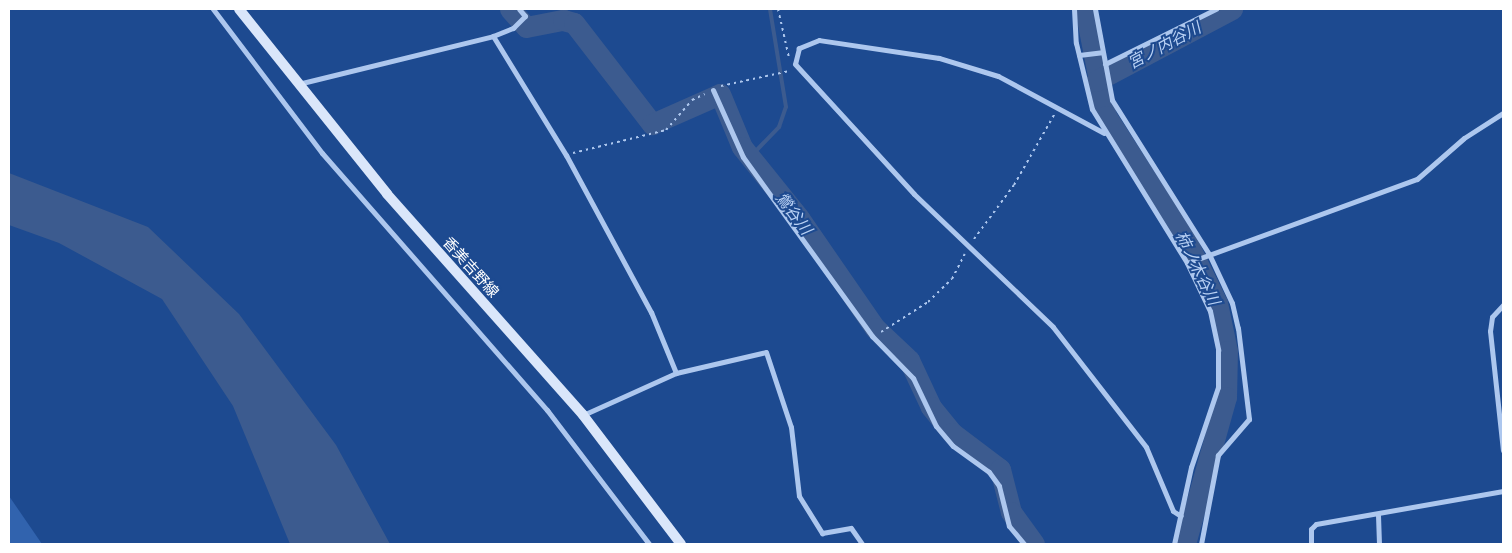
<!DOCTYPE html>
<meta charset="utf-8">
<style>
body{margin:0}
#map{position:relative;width:1512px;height:553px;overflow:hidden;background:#1d4a90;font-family:"PT Sans","Noto Sans JP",sans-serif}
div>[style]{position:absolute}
.green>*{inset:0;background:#3163ae}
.water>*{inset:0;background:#3c5b8f}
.stream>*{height:4px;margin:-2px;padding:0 2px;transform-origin:2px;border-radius:2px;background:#3c5b8f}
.river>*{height:21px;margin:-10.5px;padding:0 10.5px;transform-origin:10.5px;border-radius:10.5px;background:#3c5b8f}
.path>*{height:2px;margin-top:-1px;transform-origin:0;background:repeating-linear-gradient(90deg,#adc7ee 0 2.5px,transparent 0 6.5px)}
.street>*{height:5px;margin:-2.5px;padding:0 2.5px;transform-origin:2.5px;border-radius:2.5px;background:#adc7ee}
.secondary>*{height:10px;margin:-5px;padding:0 5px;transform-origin:5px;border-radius:5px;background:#dae6fa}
span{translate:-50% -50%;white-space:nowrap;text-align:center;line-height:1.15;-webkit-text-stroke:4px #1d4a90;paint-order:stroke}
.street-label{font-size:15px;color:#fff}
.water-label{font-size:16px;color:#b9d1f4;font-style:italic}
.frame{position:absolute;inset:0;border:10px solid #fff;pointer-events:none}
</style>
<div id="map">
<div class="green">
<i style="clip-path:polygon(9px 496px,42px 544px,9px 544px)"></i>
</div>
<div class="water">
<i style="clip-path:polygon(9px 173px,148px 227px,239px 314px,336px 445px,390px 544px,290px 544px,233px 406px,162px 299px,59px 243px,9px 225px)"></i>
</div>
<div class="stream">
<i style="left:750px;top:157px;width:42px;rotate:-46deg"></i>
<i style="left:779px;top:127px;width:21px;rotate:-71deg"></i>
<i style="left:786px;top:107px;width:99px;rotate:-99.3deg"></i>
</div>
<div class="river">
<i style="left:510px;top:9px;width:24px;rotate:48deg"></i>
<i style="left:526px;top:27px;width:38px;rotate:-11deg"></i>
<i style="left:563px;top:20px;width:11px;rotate:15deg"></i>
<i style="left:574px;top:23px;width:128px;rotate:52.3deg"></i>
<i style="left:652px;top:124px;width:74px;rotate:-23.8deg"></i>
<i style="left:720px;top:94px;width:57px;rotate:67.5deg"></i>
<i style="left:742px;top:147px;width:91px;rotate:51.2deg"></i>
<i style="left:799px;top:218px;width:134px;rotate:55.4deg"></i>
<i style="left:875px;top:328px;width:47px;rotate:43.3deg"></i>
<i style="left:909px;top:360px;width:52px;rotate:64.9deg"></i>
<i style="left:931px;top:407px;width:33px;rotate:51deg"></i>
<i style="left:952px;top:433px;width:60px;rotate:36.9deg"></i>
<i style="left:1000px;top:469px;width:44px;rotate:75.7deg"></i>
<i style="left:1011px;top:512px;width:39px;rotate:54deg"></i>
<i style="left:1085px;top:9px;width:109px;rotate:78.9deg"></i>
<i style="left:1106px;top:116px;width:148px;rotate:57.2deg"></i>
<i style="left:1186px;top:240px;width:70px;rotate:63.8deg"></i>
<i style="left:1217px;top:303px;width:49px;rotate:78.2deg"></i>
<i style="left:1227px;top:351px;width:46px;rotate:91.2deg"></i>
<i style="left:1226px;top:397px;width:153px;rotate:105.6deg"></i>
<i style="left:1096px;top:81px;width:154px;rotate:-27.9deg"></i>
</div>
<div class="path">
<i style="left:778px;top:9px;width:50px;rotate:77.3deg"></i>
<i style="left:721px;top:86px;width:70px;rotate:-12.4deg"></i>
<i style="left:573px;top:153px;width:96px;rotate:-13.9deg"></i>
<i style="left:666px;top:130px;width:40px;rotate:-49deg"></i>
<i style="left:692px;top:100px;width:14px;rotate:-25deg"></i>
<i style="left:974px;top:239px;width:67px;rotate:-53.5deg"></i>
<i style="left:1014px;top:185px;width:81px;rotate:-60.3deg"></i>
<i style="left:881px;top:332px;width:56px;rotate:-32.6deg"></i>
<i style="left:928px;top:302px;width:33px;rotate:-44deg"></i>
<i style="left:952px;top:279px;width:28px;rotate:-63deg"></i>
</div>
<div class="street">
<i style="left:213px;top:9px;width:181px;rotate:52.9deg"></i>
<i style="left:322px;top:153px;width:342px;rotate:48.8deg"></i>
<i style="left:547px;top:410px;width:168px;rotate:52.7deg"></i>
<i style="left:1074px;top:9px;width:34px;rotate:87deg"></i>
<i style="left:1076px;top:43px;width:68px;rotate:76.4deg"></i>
<i style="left:1092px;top:109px;width:181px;rotate:58.3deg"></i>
<i style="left:1187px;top:263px;width:53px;rotate:64.4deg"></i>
<i style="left:1210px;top:311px;width:40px;rotate:78deg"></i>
<i style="left:1218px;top:350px;width:37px;rotate:90deg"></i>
<i style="left:1218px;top:387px;width:84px;rotate:108.6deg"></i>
<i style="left:1191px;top:467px;width:79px;rotate:102.4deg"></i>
<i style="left:1095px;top:9px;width:93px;rotate:79.4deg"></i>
<i style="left:1112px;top:100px;width:182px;rotate:57.8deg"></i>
<i style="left:1209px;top:254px;width:54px;rotate:64.9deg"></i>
<i style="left:1232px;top:303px;width:26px;rotate:77deg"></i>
<i style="left:1238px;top:328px;width:92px;rotate:83.1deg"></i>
<i style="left:1249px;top:419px;width:48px;rotate:130.7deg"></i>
<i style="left:1218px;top:455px;width:91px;rotate:100.8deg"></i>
<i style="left:493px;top:36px;width:140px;rotate:58.5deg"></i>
<i style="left:566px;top:155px;width:179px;rotate:61.6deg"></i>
<i style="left:651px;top:312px;width:66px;rotate:67.7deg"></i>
<i style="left:1079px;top:55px;width:23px;rotate:-7deg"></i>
<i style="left:1105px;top:64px;width:124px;rotate:-26.4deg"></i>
<i style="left:298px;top:84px;width:201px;rotate:-13.8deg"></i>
<i style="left:493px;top:36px;width:22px;rotate:-22deg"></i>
<i style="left:513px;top:28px;width:17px;rotate:-45deg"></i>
<i style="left:525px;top:16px;width:9px;rotate:-131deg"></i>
<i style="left:713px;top:90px;width:73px;rotate:65.9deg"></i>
<i style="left:743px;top:157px;width:221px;rotate:54.2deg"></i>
<i style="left:872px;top:336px;width:59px;rotate:45.7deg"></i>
<i style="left:913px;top:378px;width:53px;rotate:64.4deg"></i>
<i style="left:936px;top:426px;width:26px;rotate:50deg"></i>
<i style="left:953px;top:446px;width:44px;rotate:35.8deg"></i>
<i style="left:989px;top:472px;width:17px;rotate:54deg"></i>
<i style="left:999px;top:486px;width:41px;rotate:76deg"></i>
<i style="left:1009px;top:526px;width:23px;rotate:50deg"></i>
<i style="left:1104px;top:133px;width:120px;rotate:-151.7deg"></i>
<i style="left:998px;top:76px;width:62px;rotate:-163deg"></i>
<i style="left:939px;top:58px;width:121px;rotate:-171.5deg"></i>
<i style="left:819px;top:40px;width:22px;rotate:158deg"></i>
<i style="left:799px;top:48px;width:16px;rotate:104deg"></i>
<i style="left:795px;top:64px;width:176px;rotate:47.5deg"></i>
<i style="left:914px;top:194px;width:192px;rotate:43.7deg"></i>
<i style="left:1053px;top:327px;width:152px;rotate:52.2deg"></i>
<i style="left:1146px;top:447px;width:69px;rotate:67.1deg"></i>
<i style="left:1173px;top:511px;width:9px;rotate:32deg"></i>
<i style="left:1187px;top:263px;width:245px;rotate:-20.1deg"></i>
<i style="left:1417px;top:179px;width:62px;rotate:-41.1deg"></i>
<i style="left:1464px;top:138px;width:46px;rotate:-32.7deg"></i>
<i style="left:1503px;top:305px;width:16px;rotate:133deg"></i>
<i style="left:1492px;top:317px;width:14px;rotate:98deg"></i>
<i style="left:1490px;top:331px;width:120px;rotate:83.8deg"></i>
<i style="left:583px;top:415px;width:102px;rotate:-24.3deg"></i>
<i style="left:676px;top:373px;width:92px;rotate:-13.1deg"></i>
<i style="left:766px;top:352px;width:79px;rotate:71.6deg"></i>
<i style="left:791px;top:427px;width:69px;rotate:83.4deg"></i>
<i style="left:799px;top:496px;width:44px;rotate:58.1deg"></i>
<i style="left:822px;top:533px;width:29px;rotate:-10deg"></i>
<i style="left:851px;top:528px;width:19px;rotate:55deg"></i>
<i style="left:1378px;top:515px;width:29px;rotate:88deg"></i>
<i style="left:1311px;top:544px;width:15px;rotate:-90deg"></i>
<i style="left:1311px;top:529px;width:7px;rotate:-45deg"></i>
<i style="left:1316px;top:524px;width:190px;rotate:-10deg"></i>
</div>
<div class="secondary">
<i style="left:239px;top:9px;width:237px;rotate:51.3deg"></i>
<i style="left:387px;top:194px;width:295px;rotate:48.4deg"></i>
<i style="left:583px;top:415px;width:162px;rotate:52.8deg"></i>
</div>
<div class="street-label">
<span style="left:471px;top:267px;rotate:48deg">香美吉野線</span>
</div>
<div class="water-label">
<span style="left:1164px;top:45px;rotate:-28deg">宮ノ内谷川</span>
<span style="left:794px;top:213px;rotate:53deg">鶯谷川</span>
<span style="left:1198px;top:268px;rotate:64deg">柿ノ木谷川</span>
</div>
<div class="frame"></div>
</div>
